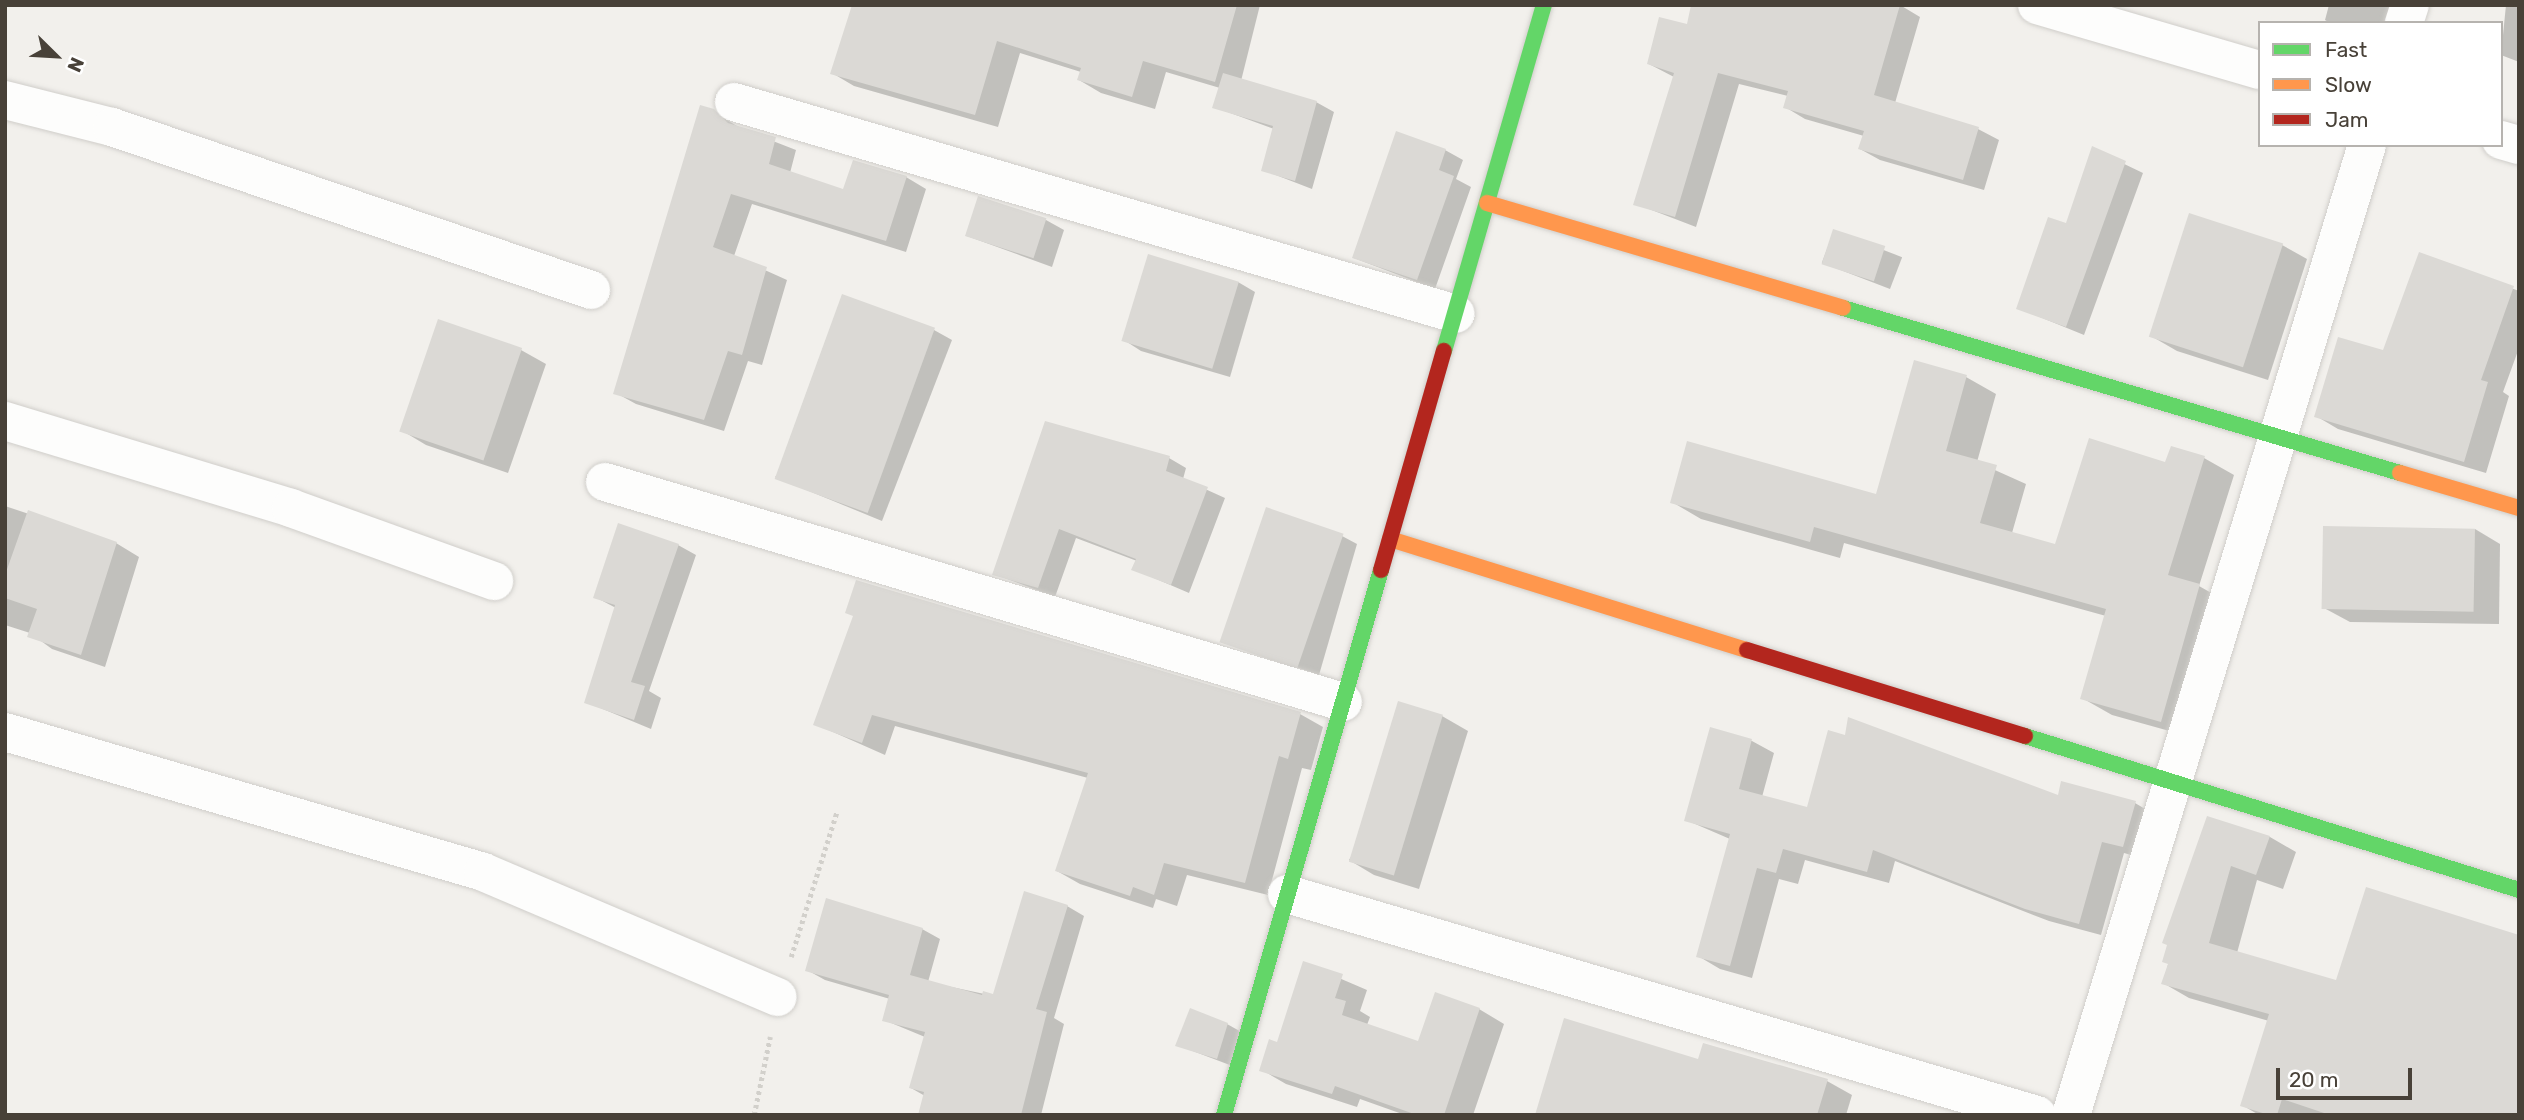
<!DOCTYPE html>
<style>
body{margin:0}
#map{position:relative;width:2524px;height:1120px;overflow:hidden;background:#f2f0ec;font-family:Rubik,sans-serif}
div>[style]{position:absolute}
.shadow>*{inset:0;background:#0003;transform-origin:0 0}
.building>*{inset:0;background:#dbd9d5;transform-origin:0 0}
.path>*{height:4.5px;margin-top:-2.25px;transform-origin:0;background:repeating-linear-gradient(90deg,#d2d0cb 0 3.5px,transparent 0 7px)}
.roads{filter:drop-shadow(0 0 2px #d0ceca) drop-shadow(0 0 2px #d0ceca)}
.street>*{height:38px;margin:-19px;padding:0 19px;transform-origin:19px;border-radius:19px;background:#fdfdfc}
.fast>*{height:16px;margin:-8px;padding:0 8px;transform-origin:8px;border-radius:8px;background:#63d668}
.slow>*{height:16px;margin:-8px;padding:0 8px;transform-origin:8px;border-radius:8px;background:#ff974d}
.jam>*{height:16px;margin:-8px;padding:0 8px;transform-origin:8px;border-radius:8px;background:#b3261e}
span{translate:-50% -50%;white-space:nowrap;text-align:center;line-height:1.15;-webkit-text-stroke:5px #fff;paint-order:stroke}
.frame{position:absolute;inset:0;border:7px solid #484138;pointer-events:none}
.legend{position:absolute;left:2258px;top:21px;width:245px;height:126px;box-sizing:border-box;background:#fff;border:2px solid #b6b3af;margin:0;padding:9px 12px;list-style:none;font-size:21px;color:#484138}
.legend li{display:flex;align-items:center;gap:14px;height:35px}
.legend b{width:35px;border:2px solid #b6b3af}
.north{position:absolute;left:21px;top:21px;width:70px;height:70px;-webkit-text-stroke:5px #fff;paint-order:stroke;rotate:114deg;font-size:19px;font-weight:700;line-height:28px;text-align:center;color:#484138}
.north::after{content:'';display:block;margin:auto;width:24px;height:32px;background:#484138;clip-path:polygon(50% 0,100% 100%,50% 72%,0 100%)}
.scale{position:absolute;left:2276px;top:1068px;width:136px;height:32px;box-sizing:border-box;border:4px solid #484138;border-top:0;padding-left:9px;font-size:21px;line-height:24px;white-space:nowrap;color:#484138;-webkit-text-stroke:5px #fff;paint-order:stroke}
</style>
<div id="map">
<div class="shadow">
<i style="clip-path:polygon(853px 5px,1260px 5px,1241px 81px,1316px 102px,1334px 112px,1312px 189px,1263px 170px,1274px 129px,1214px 107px,1220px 88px,1166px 72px,1155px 109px,1101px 93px,1079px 80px,1081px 72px,1020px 53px,998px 127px,854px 86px,832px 73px)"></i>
<i style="clip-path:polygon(1693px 5px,1900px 5px,1920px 17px,1895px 103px,1978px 129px,1999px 140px,1984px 190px,1880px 160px,1860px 149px,1864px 136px,1805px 119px,1785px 107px,1788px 96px,1739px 84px,1696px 227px,1636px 204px,1674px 77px,1649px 64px,1688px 26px)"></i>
<i style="clip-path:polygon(2329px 5px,2391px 5px,2386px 23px,2330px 23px,2325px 20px)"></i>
<i style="clip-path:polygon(2506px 5px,2519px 5px,2519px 62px,2501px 55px)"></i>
<i style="clip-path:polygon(713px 111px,740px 128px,796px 150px,790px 173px,844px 191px,906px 177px,926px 189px,906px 252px,752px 204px,734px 256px,787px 280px,762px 365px,748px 361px,724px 431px,636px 404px,616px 393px)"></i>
<i style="clip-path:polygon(2093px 149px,2143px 173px,2084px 335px,2018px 308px,2067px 225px)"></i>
<i style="clip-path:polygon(1445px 150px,1463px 160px,1456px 179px,1471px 187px,1435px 289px,1354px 258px)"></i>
<i style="clip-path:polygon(1046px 220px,1064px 230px,1052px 267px,967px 236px)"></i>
<i style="left:1834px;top:231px;width:73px;height:34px;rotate:21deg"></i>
<i style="clip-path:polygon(2282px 245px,2307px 259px,2268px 380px,2177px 351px,2151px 336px)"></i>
<i style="clip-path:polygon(2420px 254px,2519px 291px,2519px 348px,2503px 392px,2509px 396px,2486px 473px,2338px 429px,2316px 416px,2384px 352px)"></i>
<i style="clip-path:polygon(1238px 282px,1255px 292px,1230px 377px,1141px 351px,1124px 340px)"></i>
<i style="clip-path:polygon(934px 330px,952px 340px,882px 521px,775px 477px)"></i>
<i style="clip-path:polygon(521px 350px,546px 364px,508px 473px,426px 445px,401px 430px)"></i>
<i style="clip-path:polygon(1966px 377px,1996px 394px,1977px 462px,2026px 484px,2012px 533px,2056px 546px,2166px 464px,2172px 448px,2204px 458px,2234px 475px,2199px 586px,2229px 603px,2191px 737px,2112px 715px,2082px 698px,2106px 616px,1844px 543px,1840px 558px,1701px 519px,1672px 502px,1877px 496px)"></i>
<i style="clip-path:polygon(1047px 423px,1169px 458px,1186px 468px,1183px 479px,1225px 498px,1189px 593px,1133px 569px,1137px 561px,1076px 538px,1055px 597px,994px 574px)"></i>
<i style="clip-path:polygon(5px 506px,116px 543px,139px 557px,105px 667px,52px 649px,30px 633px,5px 625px)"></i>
<i style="clip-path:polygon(2475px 529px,2500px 544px,2499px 624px,2350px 622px,2324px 608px)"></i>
<i style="clip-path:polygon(1342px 536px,1357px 544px,1319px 675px,1226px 643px)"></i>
<i style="clip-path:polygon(678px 545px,696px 555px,649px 691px,661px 698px,651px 729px,586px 702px,616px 608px,595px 597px)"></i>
<i style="clip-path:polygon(855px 617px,1300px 714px,1323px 727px,1311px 770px,1302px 768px,1268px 895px,1187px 875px,1177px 906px,1156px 899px,1153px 908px,1080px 884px,1057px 871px,1088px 778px,895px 726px,885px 755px,815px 724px)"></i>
<i style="clip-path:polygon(1442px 716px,1468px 731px,1419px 889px,1374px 875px,1349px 860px)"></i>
<i style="clip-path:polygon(1711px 730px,1752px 741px,1774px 753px,1762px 797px,1808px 809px,2059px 797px,2135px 803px,2157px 816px,2145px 859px,2124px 853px,2101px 935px,2049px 921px,1895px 861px,1889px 883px,1805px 860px,1798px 884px,1779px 879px,1752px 978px,1720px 969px,1698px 956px,1730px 839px,1686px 820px)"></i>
<i style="clip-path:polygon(2208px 818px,2270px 837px,2296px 852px,2283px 889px,2257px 880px,2237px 953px,2337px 982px,2519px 1115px,2259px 1115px,2242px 1105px,2269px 1021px,2189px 998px,2163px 983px)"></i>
<i style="clip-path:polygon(1067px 906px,1084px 916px,1054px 1018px,1064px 1024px,1041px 1115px,920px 1115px,925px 1096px,911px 1088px,925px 1037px,884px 1020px,890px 999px,825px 980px,807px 970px,922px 929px,940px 939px,928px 982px,994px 996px)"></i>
<i style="clip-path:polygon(1304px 963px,1367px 990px,1360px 1011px,1370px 1017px,1367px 1025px,1419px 1043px,1479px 1009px,1504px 1024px,1473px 1115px,1405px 1115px,1360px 1099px,1357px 1107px,1286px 1084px,1262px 1070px,1278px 1044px)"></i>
<i style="clip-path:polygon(1227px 1024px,1245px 1034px,1235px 1067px,1177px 1045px)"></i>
<i style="clip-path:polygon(1699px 1061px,1827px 1081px,1852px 1095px,1846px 1115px,1537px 1115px)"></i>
</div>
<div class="building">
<i style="clip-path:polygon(852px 5px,1237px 5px,1215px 82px,1143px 61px,1132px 97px,1077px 80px,1081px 68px,997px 41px,975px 115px,830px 74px)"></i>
<i style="clip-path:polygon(1691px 5px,1900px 5px,1874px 95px,1979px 127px,1963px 180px,1858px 149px,1864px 131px,1783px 108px,1788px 91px,1718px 73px,1675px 217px,1633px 205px,1674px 73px,1647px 64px,1659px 17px,1687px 24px)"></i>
<i style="clip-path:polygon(1223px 73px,1317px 101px,1295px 181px,1261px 171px,1273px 126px,1212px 108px)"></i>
<i style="clip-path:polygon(700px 105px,714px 109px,728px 123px,776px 137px,769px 164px,843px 189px,853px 160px,907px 176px,886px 241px,731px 194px,713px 247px,767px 267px,742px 355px,728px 351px,704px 420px,613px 394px)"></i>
<i style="clip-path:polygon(1396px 131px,1446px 149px,1439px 170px,1454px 176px,1417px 280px,1352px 258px)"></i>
<i style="clip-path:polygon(2092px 146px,2126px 161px,2066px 327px,2016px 309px,2048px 217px,2066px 223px)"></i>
<i style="left:978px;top:196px;width:72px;height:42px;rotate:18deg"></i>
<i style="left:2189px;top:213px;width:99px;height:130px;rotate:18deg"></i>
<i style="left:1833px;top:229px;width:55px;height:37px;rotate:18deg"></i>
<i style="clip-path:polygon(2419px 252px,2514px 286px,2481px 380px,2488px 382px,2464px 462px,2314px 417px,2338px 337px,2383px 350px)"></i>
<i style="left:1148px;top:254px;width:95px;height:91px;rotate:17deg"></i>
<i style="left:842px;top:294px;width:99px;height:197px;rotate:20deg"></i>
<i style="left:438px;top:319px;width:89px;height:119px;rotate:19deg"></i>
<i style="clip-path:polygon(1914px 360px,1967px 375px,1946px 451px,1997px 465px,1980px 523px,2055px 544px,2089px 438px,2165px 462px,2171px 446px,2205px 456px,2168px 575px,2200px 584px,2161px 722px,2080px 699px,2106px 609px,1814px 527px,1810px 542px,1670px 503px,1687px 441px,1876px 494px)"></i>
<i style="clip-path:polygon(1045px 421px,1170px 456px,1166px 471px,1208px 487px,1171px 585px,1131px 570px,1136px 559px,1059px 529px,1038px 588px,992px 575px)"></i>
<i style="left:1266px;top:507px;width:82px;height:143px;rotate:19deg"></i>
<i style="clip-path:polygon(28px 510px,117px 542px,81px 655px,27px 637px,37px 609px,5px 598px,5px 575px)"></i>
<i style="clip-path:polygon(618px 523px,679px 544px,631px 682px,645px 686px,634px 720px,584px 703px,615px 605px,593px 598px)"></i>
<i style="left:2323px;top:526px;width:152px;height:83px;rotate:1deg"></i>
<i style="clip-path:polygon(856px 580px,1301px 712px,1288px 759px,1279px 756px,1245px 883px,1164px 863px,1154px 895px,1133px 887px,1130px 896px,1055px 871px,1088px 773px,872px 715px,862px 743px,813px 725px,853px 616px,845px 613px)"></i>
<i style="left:1398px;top:701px;width:47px;height:168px;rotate:17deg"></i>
<i style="clip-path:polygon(1848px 717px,2058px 795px,2061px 781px,2136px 801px,2123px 847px,2102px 842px,2079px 924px,2025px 909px,1873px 850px,1867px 872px,1783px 849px,1776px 873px,1757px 868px,1730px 966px,1696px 957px,1730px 834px,1684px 821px,1710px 727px,1752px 739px,1739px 789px,1807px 807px,1828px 730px,1845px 735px)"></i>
<i style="clip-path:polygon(2207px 816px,2270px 836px,2256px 875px,2231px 866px,2209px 943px,2336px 980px,2366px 887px,2519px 935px,2519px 1115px,2330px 1115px,2282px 1099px,2277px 1115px,2269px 1115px,2240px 1106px,2269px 1014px,2161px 984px,2168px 964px,2162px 962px,2167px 945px,2162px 943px)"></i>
<i style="clip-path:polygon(1024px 891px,1068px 905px,1036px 1009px,1047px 1012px,1021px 1115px,918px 1115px,924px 1092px,909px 1088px,925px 1032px,882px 1021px,889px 995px,805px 971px,826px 898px,923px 928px,910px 975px,982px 995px,983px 991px,993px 994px)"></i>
<i style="clip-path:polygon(1303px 961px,1343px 974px,1335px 998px,1346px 1001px,1342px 1015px,1418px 1041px,1435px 992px,1480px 1008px,1444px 1115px,1417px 1115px,1335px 1086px,1332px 1094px,1259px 1071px,1269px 1039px,1277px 1042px)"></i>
<i style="clip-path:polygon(1190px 1008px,1228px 1023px,1217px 1059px,1175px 1046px)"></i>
<i style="clip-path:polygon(1564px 1018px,1698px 1059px,1703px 1043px,1828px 1079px,1817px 1115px,1535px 1115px)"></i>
</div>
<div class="path">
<i style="left:791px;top:957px;width:153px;rotate:-72.5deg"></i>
<i style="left:754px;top:1115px;width:80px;rotate:-78.4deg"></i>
</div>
<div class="roads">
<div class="street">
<i style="left:2037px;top:5px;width:232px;rotate:16.3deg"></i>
<i style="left:2404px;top:23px;width:19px;rotate:-72deg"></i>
<i style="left:5px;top:100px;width:110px;rotate:14.2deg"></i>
<i style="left:112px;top:127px;width:506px;rotate:18.79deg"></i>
<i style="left:734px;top:102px;width:752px;rotate:16.36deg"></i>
<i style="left:2501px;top:140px;width:19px;rotate:16deg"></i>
<i style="left:5px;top:421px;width:299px;rotate:16.9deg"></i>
<i style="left:291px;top:508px;width:216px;rotate:19.8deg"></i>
<i style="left:605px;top:482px;width:770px;rotate:16.6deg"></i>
<i style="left:5px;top:732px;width:498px;rotate:16.3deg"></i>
<i style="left:483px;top:872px;width:320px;rotate:23deg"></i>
<i style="left:1287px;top:894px;width:782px;rotate:16.42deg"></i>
<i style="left:2071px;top:1115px;width:1014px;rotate:-73.03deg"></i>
</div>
<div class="fast">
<i style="left:1843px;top:308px;width:581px;rotate:16.5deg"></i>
<i style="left:1444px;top:351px;width:360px;rotate:-73.9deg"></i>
<i style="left:2025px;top:736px;width:517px;rotate:17.31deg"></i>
<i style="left:1224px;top:1115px;width:567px;rotate:-73.93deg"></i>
</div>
<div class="slow">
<i style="left:1487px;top:203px;width:371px;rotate:16.4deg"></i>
<i style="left:2400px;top:473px;width:124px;rotate:16.4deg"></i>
<i style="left:1390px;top:539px;width:374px;rotate:17.3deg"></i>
</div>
<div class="jam">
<i style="left:1381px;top:570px;width:228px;rotate:-74deg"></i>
<i style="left:1747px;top:650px;width:291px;rotate:17.2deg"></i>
</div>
</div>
<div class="frame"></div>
<ul class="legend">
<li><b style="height:9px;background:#63d668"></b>Fast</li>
<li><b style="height:9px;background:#ff974d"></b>Slow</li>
<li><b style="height:9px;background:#b3261e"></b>Jam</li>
</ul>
<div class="north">N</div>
<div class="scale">20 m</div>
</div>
